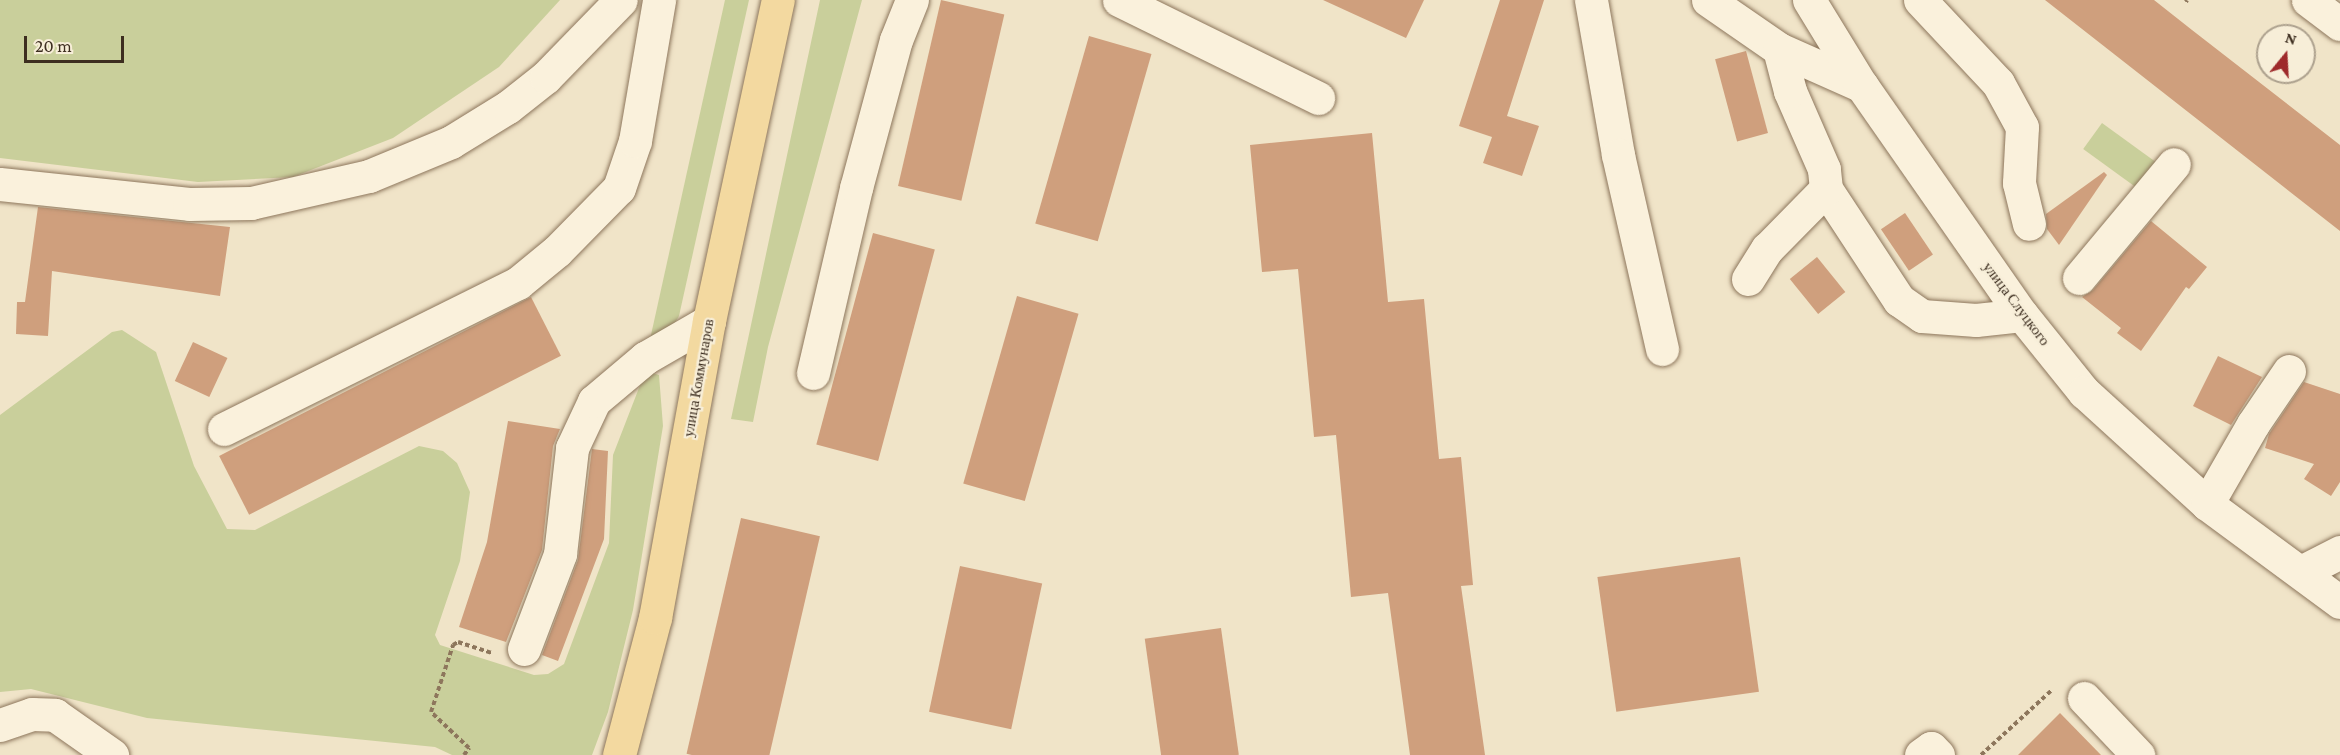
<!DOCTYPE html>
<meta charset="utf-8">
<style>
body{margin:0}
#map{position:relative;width:2340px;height:755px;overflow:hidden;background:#f0e4c8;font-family:"Crimson Pro",serif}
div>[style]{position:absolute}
.green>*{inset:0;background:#c9cf9b;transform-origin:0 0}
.building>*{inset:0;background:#cf9f7d;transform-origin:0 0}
.path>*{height:4px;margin-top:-2px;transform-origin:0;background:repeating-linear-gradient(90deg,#8d765c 0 4.5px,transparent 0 7.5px)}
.roads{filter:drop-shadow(0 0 2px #8d765c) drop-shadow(0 0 2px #8d765c)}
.minor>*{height:33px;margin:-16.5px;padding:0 16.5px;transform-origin:16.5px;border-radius:16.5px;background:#faf1dc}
.major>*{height:33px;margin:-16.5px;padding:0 16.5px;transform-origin:16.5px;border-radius:16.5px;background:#f3d9a0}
span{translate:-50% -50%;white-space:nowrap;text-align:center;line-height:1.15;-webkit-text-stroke:4.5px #f7eed8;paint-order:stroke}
.street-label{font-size:15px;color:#3d2e20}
.north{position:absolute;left:2256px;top:24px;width:60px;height:60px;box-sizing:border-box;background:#f7eed8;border:2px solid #ada18e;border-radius:50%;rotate:18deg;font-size:16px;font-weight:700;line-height:24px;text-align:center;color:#3d2e20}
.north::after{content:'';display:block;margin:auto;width:21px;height:27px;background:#9e2a2b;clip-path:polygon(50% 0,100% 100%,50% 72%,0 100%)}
.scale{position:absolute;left:24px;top:36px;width:100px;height:27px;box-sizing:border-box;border:3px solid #3d2e20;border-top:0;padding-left:8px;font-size:18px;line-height:21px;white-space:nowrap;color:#3d2e20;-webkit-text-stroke:4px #f7eed8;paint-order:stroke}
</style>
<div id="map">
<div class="green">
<i style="clip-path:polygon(0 0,560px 0,499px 67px,393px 138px,293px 177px,198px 182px,0 158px)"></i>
<i style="clip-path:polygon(725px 0,749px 0,679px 316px,669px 333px,649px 344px)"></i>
<i style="clip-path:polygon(820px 0,862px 0,768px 347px,753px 422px,731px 419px)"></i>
<i style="left:2102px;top:123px;width:69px;height:32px;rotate:36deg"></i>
<i style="clip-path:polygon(122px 330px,156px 352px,194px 466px,227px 529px,255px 530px,419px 446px,443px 451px,457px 463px,470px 492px,460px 561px,435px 635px,440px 645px,534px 675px,548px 674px,564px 664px,609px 543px,613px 455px,644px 375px,649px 372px,659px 375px,663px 426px,633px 610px,608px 712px,592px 755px,452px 755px,435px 747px,147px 718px,31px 689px,0 692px,0 415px,112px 332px)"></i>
</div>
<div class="building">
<i style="left:941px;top:0;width:65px;height:191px;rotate:13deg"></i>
<i style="clip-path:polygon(1323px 0,1424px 0,1406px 38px)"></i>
<i style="clip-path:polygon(1500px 0,1544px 0,1507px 116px,1539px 126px,1522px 176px,1483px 163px,1492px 137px,1459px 126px)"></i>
<i style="clip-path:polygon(2045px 0,2154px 0,2192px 30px,2340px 145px,2340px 231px)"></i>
<i style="left:1089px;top:36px;width:65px;height:195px;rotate:16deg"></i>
<i style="left:1746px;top:51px;width:85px;height:32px;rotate:75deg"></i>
<i style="clip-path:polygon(1372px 133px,1388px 302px,1424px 299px,1439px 459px,1461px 457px,1473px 585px,1461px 586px,1485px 755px,1410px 755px,1388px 593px,1351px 597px,1336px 435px,1314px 437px,1298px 269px,1262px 272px,1250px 145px)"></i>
<i style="clip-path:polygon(2104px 172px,2107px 175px,2059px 245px,2047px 229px,2046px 214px)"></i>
<i style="clip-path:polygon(38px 207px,230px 227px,220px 296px,52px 271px,48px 336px,16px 334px,17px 302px,25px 302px)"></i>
<i style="left:1905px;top:213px;width:50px;height:29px;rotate:56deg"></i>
<i style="clip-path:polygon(2151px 221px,2207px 267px,2189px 289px,2186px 287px,2141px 351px,2117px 333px,2121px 328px,2082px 297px,2093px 290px)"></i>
<i style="left:873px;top:233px;width:64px;height:219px;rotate:15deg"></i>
<i style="left:1817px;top:257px;width:45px;height:35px;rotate:51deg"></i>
<i style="left:1017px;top:296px;width:64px;height:195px;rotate:16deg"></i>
<i style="left:531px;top:297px;width:66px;height:350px;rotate:63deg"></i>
<i style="left:193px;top:342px;width:38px;height:43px;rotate:25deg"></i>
<i style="clip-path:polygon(2218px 356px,2262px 377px,2231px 425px,2193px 406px)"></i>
<i style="clip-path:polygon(2304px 382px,2340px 394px,2340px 482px,2331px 496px,2304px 479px,2314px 464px,2265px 448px,2269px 434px)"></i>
<i style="clip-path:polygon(508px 421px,560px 429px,553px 446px,542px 550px,506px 642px,459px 627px,487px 542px)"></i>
<i style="clip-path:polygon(592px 449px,608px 451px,604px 539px,558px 661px,542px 655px,578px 560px)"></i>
<i style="left:741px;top:518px;width:81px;height:242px;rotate:13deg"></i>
<i style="left:1740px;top:557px;width:136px;height:144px;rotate:82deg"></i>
<i style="left:960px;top:566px;width:84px;height:149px;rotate:12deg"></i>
<i style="left:1221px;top:628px;width:128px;height:77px;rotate:82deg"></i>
<i style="clip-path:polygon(2060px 713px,2101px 755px,2018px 755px)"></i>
</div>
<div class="path">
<i style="left:2186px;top:2px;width:2px;rotate:-63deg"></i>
<i style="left:464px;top:755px;width:9px;rotate:-54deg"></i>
<i style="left:469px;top:748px;width:52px;rotate:-136.5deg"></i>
<i style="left:431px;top:712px;width:71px;rotate:-71.8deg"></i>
<i style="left:453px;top:645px;width:6px;rotate:-31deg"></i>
<i style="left:458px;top:642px;width:36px;rotate:18deg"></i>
<i style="left:1981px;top:755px;width:96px;rotate:-42.5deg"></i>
</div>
<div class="roads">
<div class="minor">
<i style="left:1119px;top:0;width:222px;rotate:26.2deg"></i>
<i style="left:1591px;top:0;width:157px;rotate:80.1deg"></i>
<i style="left:1618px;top:155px;width:199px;rotate:77.2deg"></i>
<i style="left:1708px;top:0;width:86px;rotate:34.6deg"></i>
<i style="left:1779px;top:49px;width:91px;rotate:24deg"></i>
<i style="left:1862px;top:86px;width:279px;rotate:55.1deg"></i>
<i style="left:2022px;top:315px;width:99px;rotate:51.2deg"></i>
<i style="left:2084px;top:392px;width:166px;rotate:42.3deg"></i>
<i style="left:2207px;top:504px;width:165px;rotate:36.4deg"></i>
<i style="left:1809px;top:0;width:100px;rotate:58.5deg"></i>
<i style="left:1920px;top:0;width:114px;rotate:46.8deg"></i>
<i style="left:1998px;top:83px;width:50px;rotate:61.4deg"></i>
<i style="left:2022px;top:127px;width:56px;rotate:93.1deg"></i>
<i style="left:2019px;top:183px;width:42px;rotate:76.3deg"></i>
<i style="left:2308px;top:0;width:40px;rotate:37deg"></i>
<i style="left:0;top:184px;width:190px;rotate:6deg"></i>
<i style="left:189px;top:204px;width:62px;rotate:-0.9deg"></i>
<i style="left:251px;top:203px;width:121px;rotate:-12.9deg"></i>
<i style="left:369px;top:176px;width:89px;rotate:-22.5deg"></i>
<i style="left:451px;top:142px;width:67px;rotate:-31.6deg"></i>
<i style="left:508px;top:107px;width:48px;rotate:-38.3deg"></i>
<i style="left:546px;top:77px;width:107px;rotate:-45.8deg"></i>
<i style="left:1826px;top:189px;width:133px;rotate:56.7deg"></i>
<i style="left:1899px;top:300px;width:28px;rotate:35deg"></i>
<i style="left:1922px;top:316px;width:54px;rotate:4.2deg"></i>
<i style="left:1976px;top:320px;width:46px;rotate:-6.2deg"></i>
<i style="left:2079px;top:278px;width:148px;rotate:-50.2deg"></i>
<i style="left:1748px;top:279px;width:36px;rotate:-58deg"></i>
<i style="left:1767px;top:249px;width:84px;rotate:-45.5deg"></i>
<i style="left:1826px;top:189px;width:20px;rotate:-96deg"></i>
<i style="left:1824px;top:169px;width:85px;rotate:-113.6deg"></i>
<i style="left:1790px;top:91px;width:43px;rotate:-104.7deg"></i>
<i style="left:813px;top:373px;width:190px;rotate:-76.9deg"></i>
<i style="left:856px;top:188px;width:153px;rotate:-74.9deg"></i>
<i style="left:896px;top:40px;width:43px;rotate:-68.2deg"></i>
<i style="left:224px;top:429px;width:328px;rotate:-26.4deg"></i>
<i style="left:518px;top:283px;width:50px;rotate:-39.4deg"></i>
<i style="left:557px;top:251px;width:88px;rotate:-45.5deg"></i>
<i style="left:619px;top:188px;width:50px;rotate:-71.2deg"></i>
<i style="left:635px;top:141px;width:143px;rotate:-80.3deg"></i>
<i style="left:2207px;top:504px;width:92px;rotate:-60.1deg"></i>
<i style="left:2253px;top:424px;width:64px;rotate:-55.8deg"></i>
<i style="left:2301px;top:572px;width:44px;rotate:-27.1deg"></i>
<i style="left:524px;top:649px;width:102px;rotate:-69.2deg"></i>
<i style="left:560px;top:554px;width:107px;rotate:-83.5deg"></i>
<i style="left:572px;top:448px;width:52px;rotate:-64.9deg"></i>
<i style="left:594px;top:401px;width:67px;rotate:-40.1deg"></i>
<i style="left:645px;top:358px;width:74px;rotate:-30deg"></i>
<i style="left:2084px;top:698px;width:79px;rotate:46.5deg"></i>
<i style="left:0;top:725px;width:34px;rotate:-19deg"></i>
<i style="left:32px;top:714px;width:23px;rotate:2deg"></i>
<i style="left:55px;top:715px;width:70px;rotate:35.1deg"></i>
<i style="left:1921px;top:755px;width:12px;rotate:-35deg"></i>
<i style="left:1931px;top:748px;width:10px;rotate:45deg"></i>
</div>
<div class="major">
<i style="left:619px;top:755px;width:142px;rotate:-75.3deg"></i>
<i style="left:655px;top:618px;width:302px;rotate:-79.7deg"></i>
<i style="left:709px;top:321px;width:328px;rotate:-77.9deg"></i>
</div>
</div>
<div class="street-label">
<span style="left:2016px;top:304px;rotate:53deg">улица Слуцкого</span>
<span style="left:699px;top:378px;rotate:-80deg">улица Коммунаров</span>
</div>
<div class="north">N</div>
<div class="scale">20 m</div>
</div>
